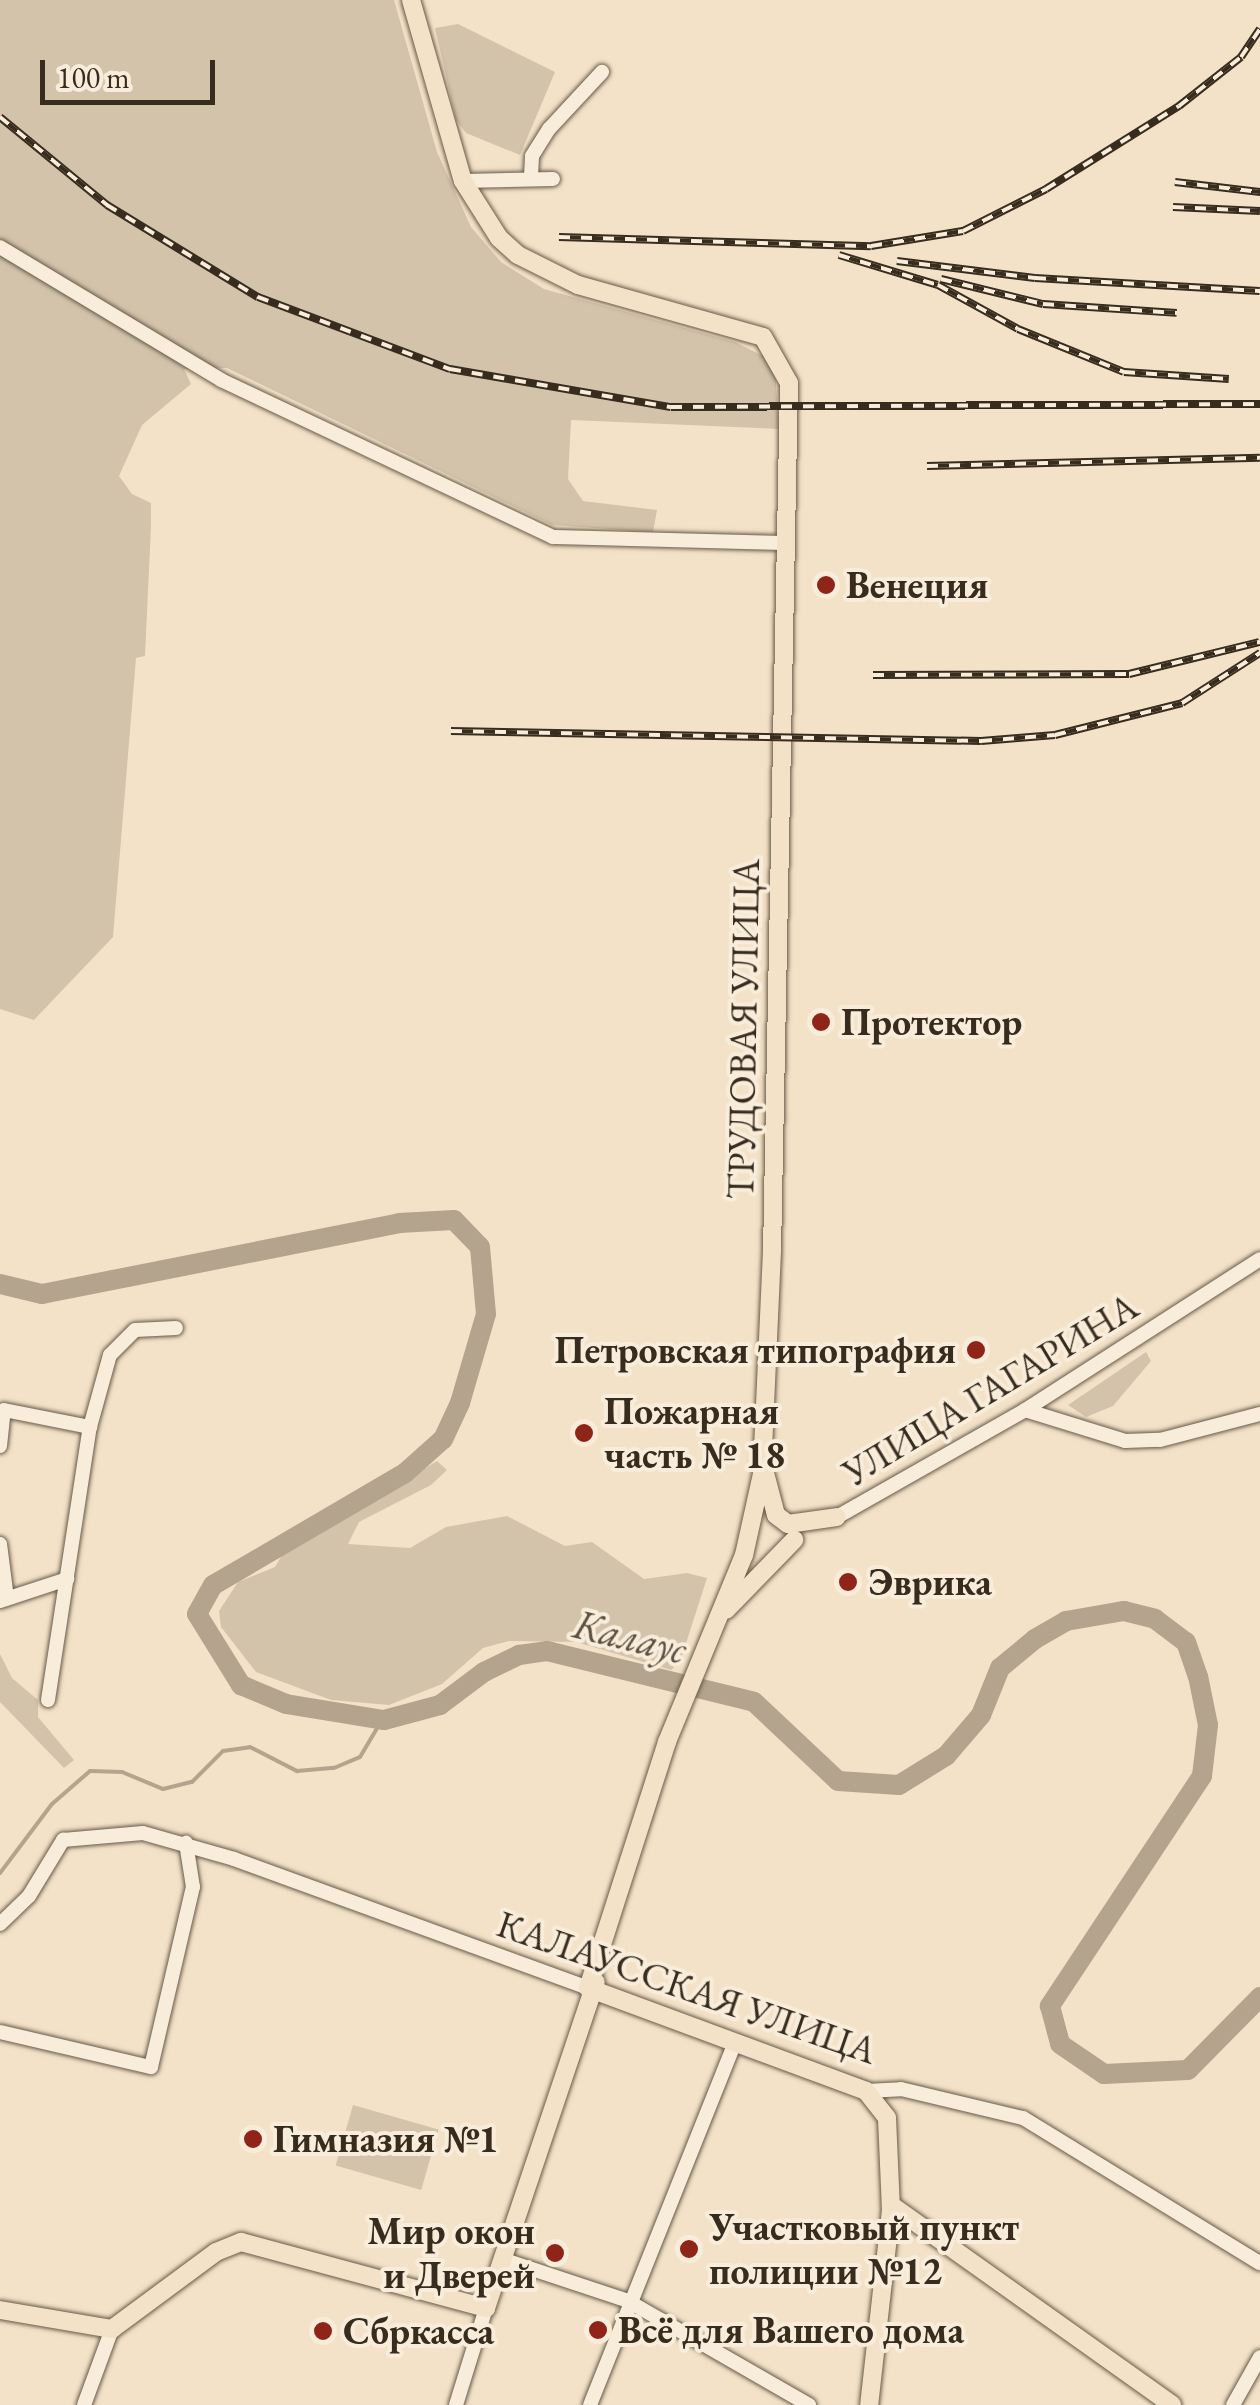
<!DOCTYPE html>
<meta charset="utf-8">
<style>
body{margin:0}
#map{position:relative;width:1260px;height:2405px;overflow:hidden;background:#f4e2c8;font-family:"EB Garamond",serif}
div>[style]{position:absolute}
.green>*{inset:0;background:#d4c3ab;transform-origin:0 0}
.stream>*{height:4px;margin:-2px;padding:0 2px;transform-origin:2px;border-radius:2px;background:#b4a48e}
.river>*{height:20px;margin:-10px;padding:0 10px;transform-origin:10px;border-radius:10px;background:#b4a48e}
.roads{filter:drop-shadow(0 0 2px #665a48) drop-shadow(0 0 2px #665a48)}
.minor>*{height:14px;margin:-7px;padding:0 7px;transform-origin:7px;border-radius:7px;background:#f8ecdb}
.major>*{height:18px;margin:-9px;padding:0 9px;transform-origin:9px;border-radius:9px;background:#f4e2c8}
.rail>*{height:8px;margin-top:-4px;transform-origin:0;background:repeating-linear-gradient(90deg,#f8ecdb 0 11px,#372c1e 0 22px);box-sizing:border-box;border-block:2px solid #372c1e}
.dots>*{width:28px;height:28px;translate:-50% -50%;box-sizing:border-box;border:5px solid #f8ecdb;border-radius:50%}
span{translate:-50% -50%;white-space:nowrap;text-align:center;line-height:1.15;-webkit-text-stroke:8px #f8ecdb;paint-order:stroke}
.poi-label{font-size:38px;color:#372c1e;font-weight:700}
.left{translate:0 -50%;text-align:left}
.right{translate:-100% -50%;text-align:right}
.street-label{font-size:38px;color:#372c1e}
.water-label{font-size:40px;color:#5c5040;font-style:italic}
.scale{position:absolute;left:40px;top:60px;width:175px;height:45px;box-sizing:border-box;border:5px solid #372c1e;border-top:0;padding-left:12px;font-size:30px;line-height:35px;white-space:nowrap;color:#372c1e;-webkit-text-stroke:8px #f8ecdb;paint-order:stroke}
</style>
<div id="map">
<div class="green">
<i style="clip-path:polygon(0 0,394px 0,437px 152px,471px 227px,501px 262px,544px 289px,735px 342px,763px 356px,775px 369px,779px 429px,571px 420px,568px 479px,583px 501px,657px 510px,653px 532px,552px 525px,227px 368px,184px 369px,191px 384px,142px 425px,119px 476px,132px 494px,151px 503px,151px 526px,145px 656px,136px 658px,113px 937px,34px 1020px,0 1009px)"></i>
<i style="clip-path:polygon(458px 24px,555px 72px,520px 155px,466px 133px,456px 120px,435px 28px)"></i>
<i style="clip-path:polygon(1146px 1352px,1151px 1361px,1113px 1406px,1086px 1417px,1068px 1405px)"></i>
<i style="clip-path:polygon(437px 1461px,447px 1470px,431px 1485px,359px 1522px,348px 1544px,410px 1548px,446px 1527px,507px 1516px,565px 1546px,592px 1542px,644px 1579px,687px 1573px,707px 1578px,680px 1662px,671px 1670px,576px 1642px,509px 1641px,483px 1648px,442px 1684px,389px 1705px,331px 1700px,256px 1672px,221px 1627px,219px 1611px,238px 1582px,275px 1567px,282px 1555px)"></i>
<i style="clip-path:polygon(0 1654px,12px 1678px,38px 1700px,38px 1717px,74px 1760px,64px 1768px,0 1702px)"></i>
<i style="left:353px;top:2105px;width:89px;height:63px;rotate:16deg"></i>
</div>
<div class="stream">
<i style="left:0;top:1873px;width:86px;rotate:-53deg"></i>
<i style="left:52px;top:1804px;width:50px;rotate:-41deg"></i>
<i style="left:90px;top:1771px;width:32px;rotate:2deg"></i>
<i style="left:122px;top:1772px;width:44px;rotate:22.5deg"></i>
<i style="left:163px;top:1789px;width:30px;rotate:-14deg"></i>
<i style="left:192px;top:1782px;width:44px;rotate:-45deg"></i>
<i style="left:223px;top:1751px;width:27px;rotate:-8deg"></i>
<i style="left:250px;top:1747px;width:53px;rotate:27.1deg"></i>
<i style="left:297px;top:1771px;width:37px;rotate:-5deg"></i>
<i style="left:334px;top:1768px;width:28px;rotate:-23deg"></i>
<i style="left:360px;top:1757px;width:43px;rotate:-59.3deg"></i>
</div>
<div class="river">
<i style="left:0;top:1284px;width:43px;rotate:13.4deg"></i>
<i style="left:42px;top:1294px;width:364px;rotate:-11.2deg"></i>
<i style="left:399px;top:1223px;width:55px;rotate:-3.1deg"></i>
<i style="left:454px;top:1220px;width:37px;rotate:46deg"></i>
<i style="left:480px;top:1247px;width:67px;rotate:84.9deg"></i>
<i style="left:486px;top:1314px;width:93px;rotate:106.3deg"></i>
<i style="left:460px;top:1403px;width:40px;rotate:115deg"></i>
<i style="left:443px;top:1439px;width:51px;rotate:138.2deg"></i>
<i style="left:405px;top:1473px;width:222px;rotate:149.7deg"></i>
<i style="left:213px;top:1585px;width:33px;rotate:119deg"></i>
<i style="left:197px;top:1614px;width:84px;rotate:58.2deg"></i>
<i style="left:241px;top:1685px;width:49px;rotate:22.9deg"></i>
<i style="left:286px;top:1704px;width:99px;rotate:9.3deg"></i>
<i style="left:384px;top:1720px;width:58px;rotate:-15deg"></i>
<i style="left:440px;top:1705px;width:55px;rotate:-36.9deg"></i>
<i style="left:484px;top:1672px;width:39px;rotate:-26deg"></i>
<i style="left:519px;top:1655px;width:28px;rotate:-8deg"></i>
<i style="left:547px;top:1651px;width:213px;rotate:13.8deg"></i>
<i style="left:754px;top:1702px;width:115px;rotate:43.2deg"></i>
<i style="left:838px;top:1781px;width:61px;rotate:3.8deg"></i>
<i style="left:899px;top:1785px;width:55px;rotate:-31.7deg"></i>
<i style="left:946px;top:1756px;width:54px;rotate:-49.5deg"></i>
<i style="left:981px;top:1715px;width:51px;rotate:-68deg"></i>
<i style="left:1000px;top:1668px;width:45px;rotate:-39.6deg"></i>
<i style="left:1035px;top:1639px;width:36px;rotate:-30deg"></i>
<i style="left:1066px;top:1621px;width:59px;rotate:-9.8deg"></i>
<i style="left:1124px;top:1611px;width:32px;rotate:14deg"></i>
<i style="left:1155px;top:1619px;width:39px;rotate:37deg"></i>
<i style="left:1186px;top:1642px;width:36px;rotate:71deg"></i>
<i style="left:1198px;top:1676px;width:50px;rotate:78.5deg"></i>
<i style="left:1208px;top:1725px;width:51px;rotate:96.7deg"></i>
<i style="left:1202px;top:1776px;width:276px;rotate:123.5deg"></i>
<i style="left:1050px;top:2006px;width:39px;rotate:75deg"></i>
<i style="left:1060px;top:2044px;width:53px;rotate:34.3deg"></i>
<i style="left:1104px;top:2074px;width:84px;rotate:-2.7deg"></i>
<i style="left:1188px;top:2070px;width:103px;rotate:-45.4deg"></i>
</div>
<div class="roads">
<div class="minor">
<i style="left:531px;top:176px;width:20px;rotate:-87deg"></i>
<i style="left:532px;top:156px;width:32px;rotate:-58deg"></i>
<i style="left:549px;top:129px;width:78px;rotate:-47.1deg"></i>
<i style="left:463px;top:181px;width:90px;rotate:-1.3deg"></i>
<i style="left:0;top:247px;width:258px;rotate:31deg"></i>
<i style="left:221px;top:380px;width:367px;rotate:25.3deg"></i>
<i style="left:553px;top:537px;width:232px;rotate:1.5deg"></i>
<i style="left:1025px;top:1410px;width:105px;rotate:17.2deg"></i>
<i style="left:1125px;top:1441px;width:35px;rotate:-2deg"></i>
<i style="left:1160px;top:1440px;width:103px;rotate:-14.6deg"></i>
<i style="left:0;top:1446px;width:36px;rotate:-84deg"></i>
<i style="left:4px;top:1410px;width:88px;rotate:11.2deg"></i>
<i style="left:837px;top:1517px;width:216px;rotate:-29.6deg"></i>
<i style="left:1025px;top:1410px;width:279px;rotate:-32.7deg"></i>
<i style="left:0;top:1544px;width:55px;rotate:82.7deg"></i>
<i style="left:0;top:1601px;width:71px;rotate:-18.2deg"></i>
<i style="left:48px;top:1700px;width:276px;rotate:-81.3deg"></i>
<i style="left:90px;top:1427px;width:75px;rotate:-74.5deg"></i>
<i style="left:110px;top:1355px;width:35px;rotate:-45deg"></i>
<i style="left:135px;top:1330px;width:41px;rotate:-2.8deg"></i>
<i style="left:0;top:1924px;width:40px;rotate:-44deg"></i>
<i style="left:29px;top:1896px;width:66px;rotate:-58.7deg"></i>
<i style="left:63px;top:1840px;width:80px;rotate:-5deg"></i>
<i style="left:143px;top:1833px;width:95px;rotate:15.9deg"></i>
<i style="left:234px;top:1859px;width:377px;rotate:20deg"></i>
<i style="left:0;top:2032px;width:155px;rotate:13.1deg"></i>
<i style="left:151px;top:2067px;width:185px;rotate:-76.9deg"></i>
<i style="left:193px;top:1887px;width:45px;rotate:-99deg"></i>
<i style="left:866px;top:2091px;width:35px;rotate:-3deg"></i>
<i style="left:901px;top:2089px;width:125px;rotate:13.4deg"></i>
<i style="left:1023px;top:2118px;width:278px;rotate:31.5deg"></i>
<i style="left:502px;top:2259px;width:133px;rotate:18.4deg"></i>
<i style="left:628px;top:2301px;width:209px;rotate:29.9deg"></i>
<i style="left:84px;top:2405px;width:81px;rotate:-69.8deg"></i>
<i style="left:456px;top:2405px;width:102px;rotate:-72.8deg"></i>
<i style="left:590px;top:2405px;width:391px;rotate:-68.2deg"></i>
<i style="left:1233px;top:2405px;width:55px;rotate:-60.6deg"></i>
</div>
<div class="major">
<i style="left:411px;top:0;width:188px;rotate:74deg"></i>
<i style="left:463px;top:181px;width:67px;rotate:57.7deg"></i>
<i style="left:499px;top:238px;width:25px;rotate:42deg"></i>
<i style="left:518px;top:255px;width:67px;rotate:26.6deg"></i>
<i style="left:578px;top:285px;width:192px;rotate:15.7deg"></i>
<i style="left:763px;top:337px;width:53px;rotate:60.5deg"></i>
<i style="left:789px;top:383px;width:868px;rotate:91.12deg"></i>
<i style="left:772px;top:1251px;width:223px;rotate:92.6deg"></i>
<i style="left:762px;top:1474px;width:83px;rotate:102.5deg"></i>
<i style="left:744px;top:1555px;width:202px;rotate:112.4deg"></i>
<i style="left:667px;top:1742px;width:258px;rotate:107.8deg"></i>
<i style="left:588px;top:1988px;width:296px;rotate:20.3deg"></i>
<i style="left:866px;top:2091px;width:34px;rotate:52deg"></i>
<i style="left:887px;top:2118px;width:92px;rotate:87.5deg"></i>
<i style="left:891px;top:2210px;width:196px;rotate:96.4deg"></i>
<i style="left:765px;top:1473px;width:43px;rotate:75.3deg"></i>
<i style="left:776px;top:1515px;width:15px;rotate:37deg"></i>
<i style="left:788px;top:1524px;width:49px;rotate:-8.1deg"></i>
<i style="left:726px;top:1610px;width:98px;rotate:-45.8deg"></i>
<i style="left:891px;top:2205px;width:345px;rotate:35.4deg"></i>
<i style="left:0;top:2310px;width:114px;rotate:9.6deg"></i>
<i style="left:112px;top:2329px;width:129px;rotate:-36.5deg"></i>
<i style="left:216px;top:2252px;width:27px;rotate:-22deg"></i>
<i style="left:241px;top:2242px;width:254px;rotate:15.1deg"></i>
<i style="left:486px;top:2308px;width:344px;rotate:-71.4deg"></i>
</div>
</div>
<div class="rail">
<i style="left:0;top:117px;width:139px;rotate:39.4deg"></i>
<i style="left:107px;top:205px;width:177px;rotate:31.4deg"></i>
<i style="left:258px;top:297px;width:205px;rotate:20.6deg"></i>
<i style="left:450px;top:369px;width:224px;rotate:9.8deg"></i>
<i style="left:671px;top:407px;width:589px;rotate:-0.29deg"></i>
<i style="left:1175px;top:182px;width:86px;rotate:6.7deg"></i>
<i style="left:1173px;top:207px;width:87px;rotate:2.6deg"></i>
<i style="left:559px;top:237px;width:312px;rotate:1.7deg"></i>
<i style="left:871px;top:246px;width:93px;rotate:-9.3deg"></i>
<i style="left:963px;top:231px;width:93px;rotate:-26.8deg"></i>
<i style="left:1046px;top:189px;width:157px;rotate:-32deg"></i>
<i style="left:1179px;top:106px;width:79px;rotate:-38.3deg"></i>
<i style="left:1241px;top:57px;width:34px;rotate:-56deg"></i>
<i style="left:839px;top:255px;width:103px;rotate:16.9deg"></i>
<i style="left:938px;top:285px;width:91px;rotate:28.8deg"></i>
<i style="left:1018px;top:329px;width:114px;rotate:22.1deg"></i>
<i style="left:1124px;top:372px;width:105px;rotate:3.8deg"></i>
<i style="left:897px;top:261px;width:139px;rotate:7deg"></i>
<i style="left:1035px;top:278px;width:225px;rotate:3.3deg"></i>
<i style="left:941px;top:279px;width:105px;rotate:13.8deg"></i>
<i style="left:1043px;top:304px;width:134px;rotate:3.8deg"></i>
<i style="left:927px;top:466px;width:333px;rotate:-1.4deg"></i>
<i style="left:873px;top:675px;width:256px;rotate:-0.2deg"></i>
<i style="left:1129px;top:674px;width:134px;rotate:-13.8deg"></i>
<i style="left:451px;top:731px;width:530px;rotate:1.08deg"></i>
<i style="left:981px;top:741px;width:74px;rotate:-4.6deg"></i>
<i style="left:1055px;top:735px;width:131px;rotate:-14.1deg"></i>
<i style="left:1182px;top:703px;width:93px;rotate:-32.7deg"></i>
</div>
<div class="dots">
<i style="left:826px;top:585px;background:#8f2418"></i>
<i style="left:821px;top:1022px;background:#8f2418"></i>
<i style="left:976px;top:1350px;background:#8f2418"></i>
<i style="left:584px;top:1433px;background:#8f2418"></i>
<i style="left:848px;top:1582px;background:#8f2418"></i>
<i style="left:253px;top:2139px;background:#8f2418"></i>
<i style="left:689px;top:2249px;background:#8f2418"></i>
<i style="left:555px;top:2253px;background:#8f2418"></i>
<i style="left:598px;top:2330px;background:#8f2418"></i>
<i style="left:323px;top:2331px;background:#8f2418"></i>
</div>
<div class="poi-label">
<span class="left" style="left:846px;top:585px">Венеция</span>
<span class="left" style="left:841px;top:1022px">Протектор</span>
<span class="right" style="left:956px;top:1350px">Петровская типография</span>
<span class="left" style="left:604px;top:1433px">Пожарная<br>часть № 18</span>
<span class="left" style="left:868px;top:1582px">Эврика</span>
<span class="left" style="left:273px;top:2139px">Гимназия №1</span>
<span class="left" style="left:709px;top:2249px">Участковый пункт<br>полиции №12</span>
<span class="right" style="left:535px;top:2253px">Мир окон<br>и Дверей</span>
<span class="left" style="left:618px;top:2330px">Всё для Вашего дома</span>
<span class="left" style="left:343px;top:2331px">Сбркасса</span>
</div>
<div class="street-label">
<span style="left:743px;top:1029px;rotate:-89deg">ТРУДОВАЯ УЛИЦА</span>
<span style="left:990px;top:1389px;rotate:-31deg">УЛИЦА ГАГАРИНА</span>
<span style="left:687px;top:1987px;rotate:19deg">КАЛАУССКАЯ УЛИЦА</span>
</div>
<div class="water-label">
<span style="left:630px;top:1636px;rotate:14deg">Калаус</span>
</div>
<div class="scale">100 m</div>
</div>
